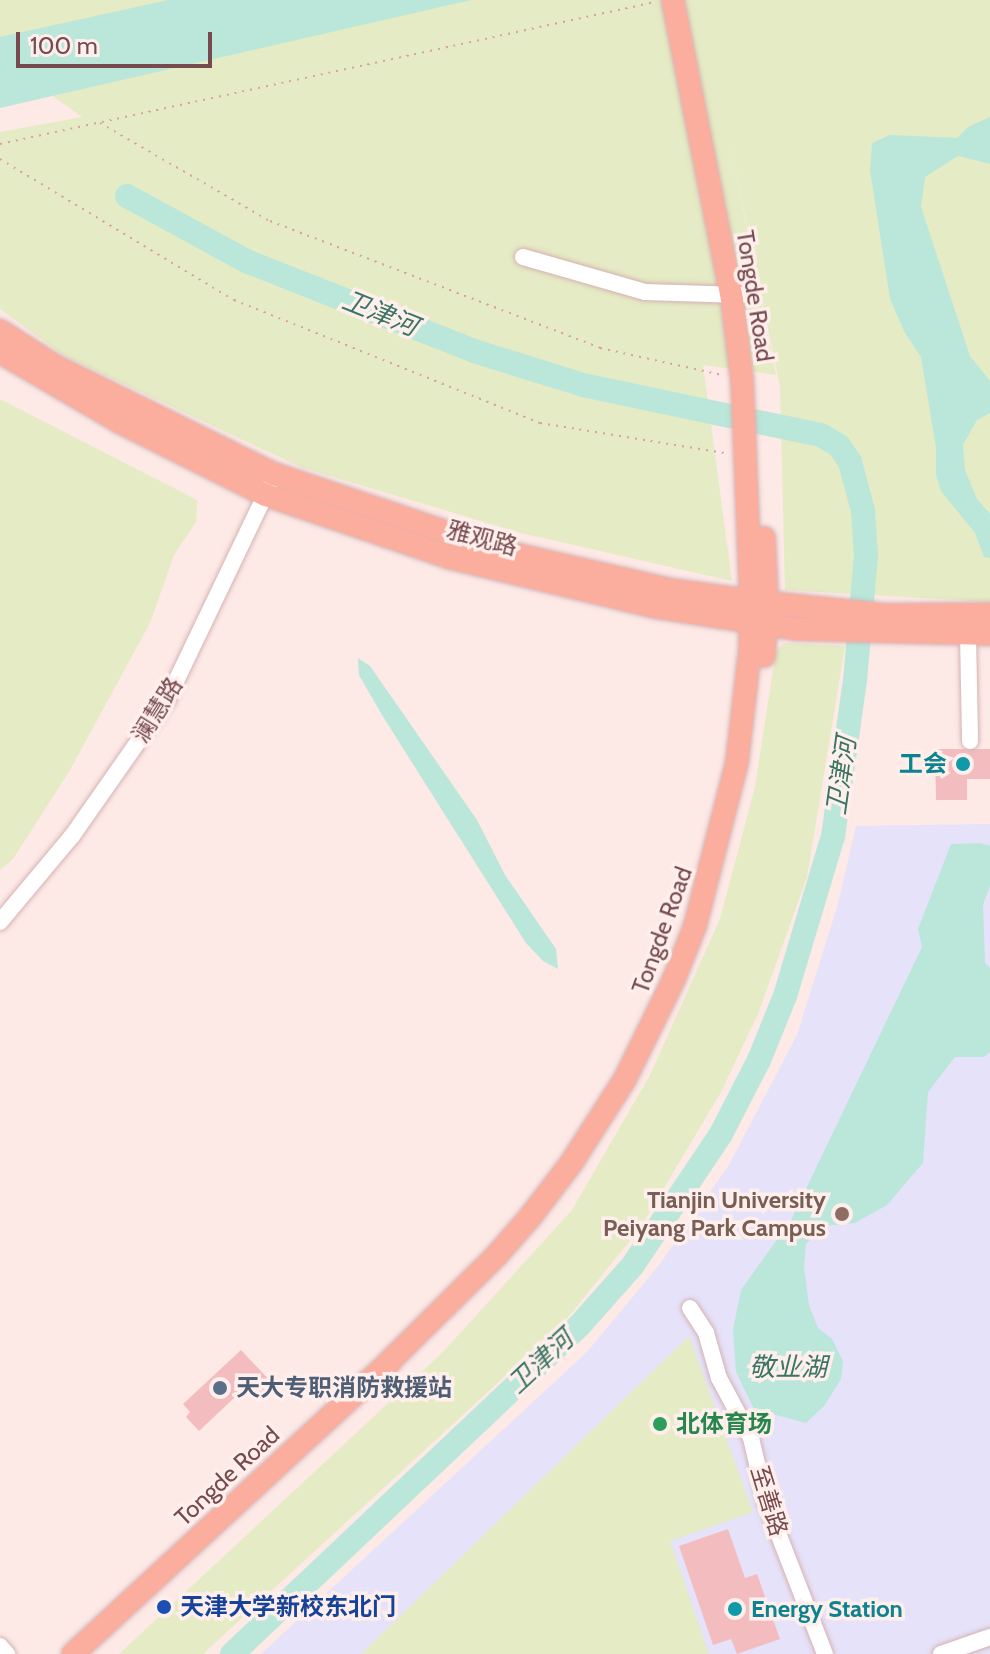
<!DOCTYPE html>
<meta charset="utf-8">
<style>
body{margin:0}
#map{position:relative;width:990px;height:1654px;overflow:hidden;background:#fde9e6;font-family:Cabin,"Noto Sans SC",sans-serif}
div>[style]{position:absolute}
.education>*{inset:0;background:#e6e2f9}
.green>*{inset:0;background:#e5ebc4}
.water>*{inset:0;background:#bae7d9}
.river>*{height:24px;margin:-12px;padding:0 12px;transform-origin:12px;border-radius:12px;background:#bae7d9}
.building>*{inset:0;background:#f3bdc0}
.path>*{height:2px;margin-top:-1px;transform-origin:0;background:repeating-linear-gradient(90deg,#d8a0a3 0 2px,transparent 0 8px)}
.roads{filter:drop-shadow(0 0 2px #d4b2b2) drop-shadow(0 0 2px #d4b2b2)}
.minor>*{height:16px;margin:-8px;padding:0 8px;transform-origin:8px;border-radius:8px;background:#fff}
.major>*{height:22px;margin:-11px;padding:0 11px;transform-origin:11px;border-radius:11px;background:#fcae9e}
.dots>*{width:22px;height:22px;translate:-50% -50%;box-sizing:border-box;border:4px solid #ffefec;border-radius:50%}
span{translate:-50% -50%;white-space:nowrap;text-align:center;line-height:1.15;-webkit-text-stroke:7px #ffefec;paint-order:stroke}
.street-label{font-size:24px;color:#764a4e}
.culture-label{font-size:24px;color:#0d838f;font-weight:700}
.right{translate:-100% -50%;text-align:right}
.left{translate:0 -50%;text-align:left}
.education-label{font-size:24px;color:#785e54;font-weight:700}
.service-label{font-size:24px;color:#4e5e75;font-weight:700}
.leisure-label{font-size:24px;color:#27864d;font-weight:700}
.transit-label{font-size:24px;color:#164399;font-weight:700}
.water-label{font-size:26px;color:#3a7564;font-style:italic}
.scale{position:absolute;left:16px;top:32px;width:196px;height:36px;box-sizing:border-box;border:4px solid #764a4e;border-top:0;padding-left:10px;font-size:24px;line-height:28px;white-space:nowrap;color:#764a4e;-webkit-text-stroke:6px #ffefec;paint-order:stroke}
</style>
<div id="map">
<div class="education">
<i style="clip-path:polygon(990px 824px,990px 1654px,261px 1654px,587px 1352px,660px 1264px,729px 1165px,797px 1035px,838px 904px,856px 826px)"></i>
</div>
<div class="green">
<i style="clip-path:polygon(0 0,990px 0,990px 602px,785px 590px,780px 387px,728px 133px,776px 375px,703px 365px,732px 581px,521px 533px,303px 468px,66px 357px,0 309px,0 132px,82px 117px,0 58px)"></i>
<i style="clip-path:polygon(0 399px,197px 500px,196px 522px,174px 555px,150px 623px,70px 770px,13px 859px,0 870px)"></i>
<i style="clip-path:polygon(784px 643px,845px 646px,807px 877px,758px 1014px,720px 1094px,640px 1228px,565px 1321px,203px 1654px,119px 1654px,443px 1352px,572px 1210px,650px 1075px,720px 919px,755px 787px,776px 651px)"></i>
<i style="clip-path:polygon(689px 1336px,753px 1512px,670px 1541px,709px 1654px,361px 1654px)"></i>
</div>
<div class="water">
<i style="clip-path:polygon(168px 0,471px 0,0 108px,0 37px)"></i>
<i style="clip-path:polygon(990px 117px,990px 164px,958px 156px,925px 177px,921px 207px,970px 356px,990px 381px,990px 413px,977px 420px,963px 445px,965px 470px,977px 499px,990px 514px,990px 558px,984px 557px,975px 533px,941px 491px,936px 475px,936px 448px,921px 357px,905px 333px,890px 299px,870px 170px,872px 143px,890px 135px,957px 138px,968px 127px)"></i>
<i style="clip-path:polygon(358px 658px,370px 666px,477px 820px,505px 875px,556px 949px,558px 969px,543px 961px,526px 943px,382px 715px,359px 675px)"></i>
<i style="clip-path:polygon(980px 843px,990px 846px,990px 886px,983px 905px,985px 963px,990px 968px,990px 1052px,984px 1057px,955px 1057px,928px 1092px,923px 1163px,887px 1205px,855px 1223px,823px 1226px,806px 1244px,804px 1267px,809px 1305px,818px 1328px,832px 1339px,843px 1361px,841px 1379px,824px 1406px,806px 1423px,754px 1409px,736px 1372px,733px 1330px,741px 1290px,791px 1220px,922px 947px,918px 929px,951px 844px)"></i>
</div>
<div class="river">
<i style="left:127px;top:196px;width:136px;rotate:28.6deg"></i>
<i style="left:246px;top:261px;width:245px;rotate:21.5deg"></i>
<i style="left:474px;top:351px;width:114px;rotate:17.3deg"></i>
<i style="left:583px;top:385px;width:243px;rotate:11.9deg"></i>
<i style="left:821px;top:435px;width:21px;rotate:31deg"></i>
<i style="left:839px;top:446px;width:19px;rotate:55deg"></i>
<i style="left:850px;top:462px;width:51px;rotate:75.1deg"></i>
<i style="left:863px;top:511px;width:44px;rotate:86.1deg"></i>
<i style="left:866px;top:555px;width:125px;rotate:95deg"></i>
<i style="left:855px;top:680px;width:158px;rotate:98deg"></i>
<i style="left:833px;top:836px;width:167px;rotate:106.7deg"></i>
<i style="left:785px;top:996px;width:69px;rotate:112.1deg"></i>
<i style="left:759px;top:1060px;width:83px;rotate:117.2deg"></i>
<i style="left:721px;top:1134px;width:158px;rotate:123.9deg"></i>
<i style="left:633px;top:1265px;width:80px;rotate:131.5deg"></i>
<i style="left:580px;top:1325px;width:479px;rotate:136.6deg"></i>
</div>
<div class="building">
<i style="clip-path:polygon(935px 749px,990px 749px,990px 779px,967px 779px,967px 800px,936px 800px)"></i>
<i style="clip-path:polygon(241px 1350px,275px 1386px,263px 1397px,250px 1383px,199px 1431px,186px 1417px,190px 1412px,183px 1404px)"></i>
<i style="clip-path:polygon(728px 1529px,745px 1578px,757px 1574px,780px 1639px,737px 1654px,731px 1639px,713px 1645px,679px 1546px)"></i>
</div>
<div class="path">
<i style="left:100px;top:123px;width:196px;rotate:30deg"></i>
<i style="left:270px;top:221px;width:354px;rotate:21deg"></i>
<i style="left:600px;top:348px;width:125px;rotate:12.5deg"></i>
<i style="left:0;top:144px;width:670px;rotate:-12.23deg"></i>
<i style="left:0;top:159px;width:273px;rotate:31.1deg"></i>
<i style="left:234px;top:300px;width:330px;rotate:21.9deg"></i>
<i style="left:540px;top:423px;width:187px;rotate:9.2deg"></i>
</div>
<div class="roads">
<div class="minor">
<i style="left:523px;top:257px;width:127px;rotate:16deg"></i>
<i style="left:645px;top:292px;width:96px;rotate:1.8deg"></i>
<i style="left:968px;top:634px;width:107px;rotate:88.9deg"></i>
<i style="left:0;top:922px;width:112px;rotate:-50.1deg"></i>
<i style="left:72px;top:836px;width:164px;rotate:-55deg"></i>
<i style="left:166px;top:702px;width:238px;rotate:-64.4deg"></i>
<i style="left:690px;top:1308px;width:30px;rotate:57deg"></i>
<i style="left:706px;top:1333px;width:47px;rotate:73.9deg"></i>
<i style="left:719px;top:1378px;width:68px;rotate:61.9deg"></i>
<i style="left:751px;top:1438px;width:66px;rotate:76.8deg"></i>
<i style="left:766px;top:1502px;width:163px;rotate:68.8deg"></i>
<i style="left:0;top:1646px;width:11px;rotate:49deg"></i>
<i style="left:941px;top:1654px;width:52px;rotate:-19.1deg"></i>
</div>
<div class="major">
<i style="left:0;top:331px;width:65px;rotate:32.5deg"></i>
<i style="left:55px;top:366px;width:244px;rotate:26.3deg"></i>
<i style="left:274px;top:474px;width:244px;rotate:18.7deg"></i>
<i style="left:505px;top:552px;width:170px;rotate:12.9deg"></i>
<i style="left:671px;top:590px;width:81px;rotate:7.8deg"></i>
<i style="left:751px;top:601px;width:137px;rotate:5.9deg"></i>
<i style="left:887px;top:615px;width:103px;rotate:-0.6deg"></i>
<i style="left:0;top:352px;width:137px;rotate:30.3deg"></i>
<i style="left:118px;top:421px;width:165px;rotate:26.6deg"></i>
<i style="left:266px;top:495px;width:192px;rotate:18.8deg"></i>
<i style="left:448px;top:557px;width:214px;rotate:13.5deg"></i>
<i style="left:656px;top:607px;width:142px;rotate:8.9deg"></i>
<i style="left:796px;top:629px;width:194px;rotate:1.5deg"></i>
<i style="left:764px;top:656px;width:53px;rotate:-86.8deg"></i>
<i style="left:767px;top:603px;width:65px;rotate:-92.6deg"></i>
<i style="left:73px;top:1654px;width:432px;rotate:-42.7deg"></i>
<i style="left:390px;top:1361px;width:151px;rotate:-44.7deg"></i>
<i style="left:497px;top:1255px;width:52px;rotate:-48.9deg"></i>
<i style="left:531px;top:1216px;width:68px;rotate:-52.8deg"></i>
<i style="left:572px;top:1162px;width:98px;rotate:-57.4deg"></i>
<i style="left:625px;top:1079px;width:111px;rotate:-63.9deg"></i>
<i style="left:674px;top:979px;width:57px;rotate:-68.4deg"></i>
<i style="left:695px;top:926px;width:169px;rotate:-75.6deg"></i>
<i style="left:737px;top:762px;width:114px;rotate:-83.4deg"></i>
<i style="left:750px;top:649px;width:48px;rotate:-88.8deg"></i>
<i style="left:751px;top:601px;width:221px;rotate:-92.3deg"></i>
<i style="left:742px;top:380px;width:82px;rotate:-97deg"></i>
<i style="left:732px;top:299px;width:305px;rotate:-101.2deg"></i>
</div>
</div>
<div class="dots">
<i style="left:963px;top:764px;background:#0f9aa8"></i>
<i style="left:842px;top:1214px;background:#8d6e63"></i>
<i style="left:220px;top:1388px;background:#5c6f8a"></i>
<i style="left:660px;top:1424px;background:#2e9e5b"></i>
<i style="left:164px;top:1607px;background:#1a4fb4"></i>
<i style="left:735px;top:1609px;background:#0f9aa8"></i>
</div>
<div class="street-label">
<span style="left:755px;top:296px;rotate:81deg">Tongde Road</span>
<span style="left:482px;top:538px;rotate:15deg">雅观路</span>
<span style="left:157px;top:710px;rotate:-58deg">澜慧路</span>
<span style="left:662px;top:930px;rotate:-70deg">Tongde Road</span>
<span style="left:227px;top:1476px;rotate:-43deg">Tongde Road</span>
<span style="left:769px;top:1501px;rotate:73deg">至善路</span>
</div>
<div class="culture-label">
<span class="right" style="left:947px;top:764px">工会</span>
<span class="left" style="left:751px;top:1609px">Energy Station</span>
</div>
<div class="education-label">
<span class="right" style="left:826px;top:1214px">Tianjin University<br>Peiyang Park Campus</span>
</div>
<div class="service-label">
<span class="left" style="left:236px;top:1388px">天大专职消防救援站</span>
</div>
<div class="leisure-label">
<span class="left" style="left:676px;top:1424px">北体育场</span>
</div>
<div class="transit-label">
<span class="left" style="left:180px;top:1607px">天津大学新校东北门</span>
</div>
<div class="water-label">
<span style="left:380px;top:314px;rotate:22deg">卫津河</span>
<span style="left:842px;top:776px;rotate:-82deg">卫津河</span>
<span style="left:541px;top:1362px;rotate:-43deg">卫津河</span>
<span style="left:788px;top:1368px">敬业湖</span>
</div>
<div class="scale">100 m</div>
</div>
